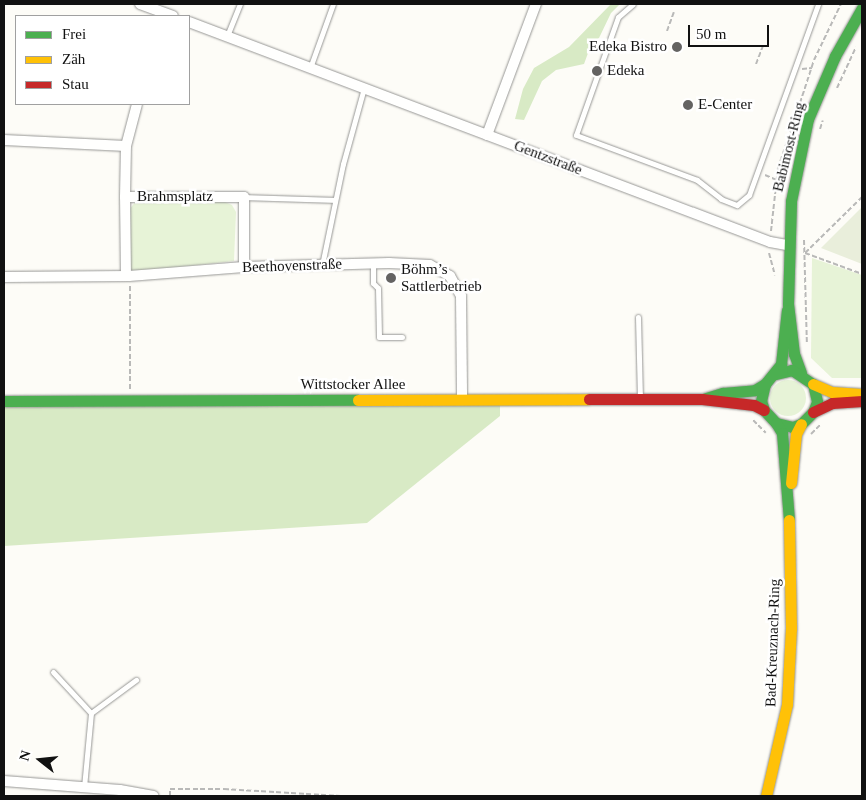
<!DOCTYPE html>
<meta charset="utf-8">
<style>
body{margin:0}
#map{position:relative;width:866px;height:800px;overflow:hidden;background:#fdfcf7;font-family:"Times New Roman",serif}
div>[style]{position:absolute}
.green>*{inset:0;background:#e7f3d7}
.round{border-radius:50%}
.forest>*{inset:0;background:#d8eac5}
.cemetery>*{inset:0;background:#e9eedb}
.path>*{height:2px;margin-top:-1px;transform-origin:0;background:repeating-linear-gradient(90deg,#b9b9b8 0 5px,transparent 0 7.5px)}
.roads{filter:drop-shadow(0 0 1px #979795) drop-shadow(0 0 1px #979795)}
.lane>*{height:5px;margin:-2.5px;padding:0 2.5px;transform-origin:2.5px;border-radius:2.5px;background:#fffffe}
.street>*{height:10px;margin:-5px;padding:0 5px;transform-origin:5px;border-radius:5px;background:#fffffe}
.fast>*{height:11px;margin:-5.5px;padding:0 5.5px;transform-origin:5.5px;border-radius:5.5px;background:#4caf50}
.slow>*{height:11px;margin:-5.5px;padding:0 5.5px;transform-origin:5.5px;border-radius:5.5px;background:#ffc107}
.jam>*{height:11px;margin:-5.5px;padding:0 5.5px;transform-origin:5.5px;border-radius:5.5px;background:#c62828}
.dots>*{width:14px;height:14px;translate:-50% -50%;box-sizing:border-box;border:2px solid #fff;border-radius:50%}
span{translate:-50% -50%;white-space:nowrap;text-align:center;line-height:1.15;-webkit-text-stroke:5px #fff;paint-order:stroke}
.poi-label{font-size:15px;color:#111}
.right{translate:-100% -50%;text-align:right}
.left{translate:0 -50%;text-align:left}
.street-label{font-size:15px;color:#111}
.frame{position:absolute;inset:0;border:5px solid #111;pointer-events:none}
.legend{position:absolute;left:15px;top:15px;width:175px;height:90px;box-sizing:border-box;background:#fff;border:1px solid #a0a0a0;margin:0;padding:6px 9px;list-style:none;font-size:15px;color:#111}
.legend li{display:flex;align-items:center;gap:10px;height:25px}
.legend b{width:25px;border:1px solid #a0a0a0}
.north{position:absolute;left:15px;top:735px;width:50px;height:50px;-webkit-text-stroke:4px #fff;paint-order:stroke;rotate:286deg;font-size:14px;font-weight:700;line-height:20px;text-align:center;color:#111}
.north::after{content:'';display:block;margin:auto;width:18px;height:22px;background:#111;clip-path:polygon(50% 0,100% 100%,50% 72%,0 100%)}
.scale{position:absolute;left:688px;top:25px;width:81px;height:22px;box-sizing:border-box;border:2px solid #111;border-top:0;padding-left:6px;font-size:15px;line-height:18px;white-space:nowrap;color:#111;-webkit-text-stroke:4px #fff;paint-order:stroke}
</style>
<div id="map">
<div class="green">
<i style="clip-path:polygon(136px 201px,225px 202px,232px 205px,236px 212px,234px 261px,135px 272px,131px 270px,129px 210px)"></i>
<i style="clip-path:polygon(812px 258px,862px 275px,862px 378px,832px 378px,811px 358px)"></i>
<i class="round" style="left:770px;top:380px;width:36px;height:36px"></i>
</div>
<div class="forest">
<i style="clip-path:polygon(611px 4px,620px 4px,611px 13px,599px 38px,591px 45px,584px 64px,556px 70px,542px 81px,524px 120px,515px 119px,523px 89px,534px 68px,569px 47px)"></i>
<i style="clip-path:polygon(500px 405px,500px 416px,367px 523px,4px 546px,4px 407px)"></i>
</div>
<div class="cemetery">
<i style="clip-path:polygon(862px 207px,862px 264px,821px 248px)"></i>
</div>
<div class="path">
<i style="left:667px;top:31px;width:20px;rotate:-70deg"></i>
<i style="left:756px;top:64px;width:19px;rotate:-69deg"></i>
<i style="left:802px;top:69px;width:10px;rotate:-6deg"></i>
<i style="left:837px;top:88px;width:45px;rotate:-65.1deg"></i>
<i style="left:800px;top:103px;width:45px;rotate:-72deg"></i>
<i style="left:814px;top:60px;width:62px;rotate:-64.3deg"></i>
<i style="left:820px;top:129px;width:9px;rotate:-72deg"></i>
<i style="left:765px;top:175px;width:13px;rotate:23deg"></i>
<i style="left:771px;top:231px;width:63px;rotate:-83.7deg"></i>
<i style="left:778px;top:168px;width:46px;rotate:-71.2deg"></i>
<i style="left:804px;top:240px;width:105px;rotate:88.4deg"></i>
<i style="left:769px;top:253px;width:23px;rotate:75deg"></i>
<i style="left:805px;top:253px;width:61px;rotate:20.2deg"></i>
<i style="left:805px;top:253px;width:80px;rotate:-44.5deg"></i>
<i style="left:130px;top:286px;width:103px;rotate:90deg"></i>
<i style="left:753px;top:420px;width:18px;rotate:45deg"></i>
<i style="left:811px;top:434px;width:14px;rotate:-45deg"></i>
<i style="left:170px;top:796px;width:7px;rotate:-90deg"></i>
<i style="left:170px;top:789px;width:54px"></i>
<i style="left:224px;top:789px;width:117px;rotate:3.4deg"></i>
</div>
<div class="roads">
<div class="lane">
<i style="left:633px;top:4px;width:20px;rotate:139deg"></i>
<i style="left:618px;top:17px;width:125px;rotate:109.6deg"></i>
<i style="left:576px;top:135px;width:129px;rotate:20.4deg"></i>
<i style="left:697px;top:180px;width:31px;rotate:38deg"></i>
<i style="left:721px;top:199px;width:17px;rotate:21deg"></i>
<i style="left:737px;top:205px;width:16px;rotate:-40deg"></i>
<i style="left:749px;top:195px;width:203px;rotate:-70.1deg"></i>
<i style="left:227px;top:36px;width:35px;rotate:-68deg"></i>
<i style="left:310px;top:68px;width:68px;rotate:-70.2deg"></i>
<i style="left:244px;top:197px;width:91px;rotate:1.9deg"></i>
<i style="left:373px;top:263px;width:20px;rotate:90deg"></i>
<i style="left:373px;top:283px;width:7px;rotate:45deg"></i>
<i style="left:378px;top:288px;width:49px;rotate:88.8deg"></i>
<i style="left:379px;top:337px;width:23px"></i>
<i style="left:322px;top:265px;width:103px;rotate:-78.3deg"></i>
<i style="left:343px;top:164px;width:79px;rotate:-74.6deg"></i>
<i style="left:638px;top:317px;width:82px;rotate:88.6deg"></i>
<i style="left:53px;top:672px;width:56px;rotate:47.2deg"></i>
<i style="left:91px;top:713px;width:74px;rotate:95.4deg"></i>
<i style="left:91px;top:713px;width:56px;rotate:-36.3deg"></i>
</div>
<div class="street">
<i style="left:140px;top:4px;width:35px;rotate:20deg"></i>
<i style="left:189px;top:22px;width:621px;rotate:20.74deg"></i>
<i style="left:770px;top:242px;width:17px;rotate:10deg"></i>
<i style="left:487px;top:135px;width:140px;rotate:-69.5deg"></i>
<i style="left:4px;top:140px;width:122px;rotate:2.8deg"></i>
<i style="left:125px;top:197px;width:51px;rotate:-88.9deg"></i>
<i style="left:126px;top:146px;width:43px;rotate:-75.3deg"></i>
<i style="left:126px;top:276px;width:79px;rotate:-90.7deg"></i>
<i style="left:125px;top:197px;width:119px"></i>
<i style="left:244px;top:197px;width:70px;rotate:90deg"></i>
<i style="left:4px;top:277px;width:125px;rotate:-0.5deg"></i>
<i style="left:129px;top:276px;width:115px;rotate:-4.5deg"></i>
<i style="left:244px;top:267px;width:145px;rotate:-1.6deg"></i>
<i style="left:389px;top:263px;width:41px;rotate:2.8deg"></i>
<i style="left:430px;top:265px;width:23px;rotate:29deg"></i>
<i style="left:450px;top:276px;width:23px;rotate:61deg"></i>
<i style="left:461px;top:296px;width:104px;rotate:89.4deg"></i>
<i style="left:4px;top:781px;width:116px;rotate:4.4deg"></i>
<i style="left:120px;top:790px;width:34px;rotate:10deg"></i>
</div>
<div class="fast">
<i style="left:801px;top:373px;width:20px;rotate:-110deg"></i>
<i style="left:794px;top:354px;width:50px;rotate:-96.8deg"></i>
<i style="left:788px;top:304px;width:103px;rotate:-88.3deg"></i>
<i style="left:791px;top:201px;width:84px;rotate:-78.3deg"></i>
<i style="left:808px;top:119px;width:69px;rotate:-66.8deg"></i>
<i style="left:835px;top:56px;width:55px;rotate:-60.6deg"></i>
<i style="left:776px;top:374px;width:16px;rotate:-14deg"></i>
<i style="left:792px;top:370px;width:25px;rotate:34deg"></i>
<i style="left:813px;top:384px;width:18px;rotate:77deg"></i>
<i style="left:817px;top:402px;width:11px;rotate:112deg"></i>
<i style="left:813px;top:412px;width:17px;rotate:135deg"></i>
<i style="left:801px;top:424px;width:9px;rotate:159deg"></i>
<i style="left:793px;top:427px;width:17px;rotate:-167deg"></i>
<i style="left:776px;top:423px;width:18px;rotate:-133deg"></i>
<i style="left:764px;top:410px;width:9px;rotate:-108deg"></i>
<i style="left:761px;top:401px;width:17px;rotate:-77deg"></i>
<i style="left:765px;top:384px;width:26px;rotate:-51deg"></i>
<i style="left:781px;top:364px;width:54px;rotate:-83.7deg"></i>
<i style="left:703px;top:399px;width:21px;rotate:-17deg"></i>
<i style="left:723px;top:393px;width:32px;rotate:-5deg"></i>
<i style="left:755px;top:390px;width:12px;rotate:-31deg"></i>
<i style="left:4px;top:401px;width:354px;rotate:-0.2deg"></i>
<i style="left:776px;top:423px;width:12px;rotate:59deg"></i>
<i style="left:782px;top:433px;width:87px;rotate:85.4deg"></i>
</div>
<div class="slow">
<i style="left:813px;top:384px;width:21px;rotate:23deg"></i>
<i style="left:832px;top:392px;width:30px;rotate:4deg"></i>
<i style="left:358px;top:400px;width:231px;rotate:-0.2deg"></i>
<i style="left:791px;top:483px;width:49px;rotate:-84.2deg"></i>
<i style="left:796px;top:434px;width:11px;rotate:-63deg"></i>
<i style="left:766px;top:796px;width:94px;rotate:-77.1deg"></i>
<i style="left:787px;top:704px;width:76px;rotate:-87deg"></i>
<i style="left:791px;top:628px;width:108px;rotate:-91.1deg"></i>
</div>
<div class="jam">
<i style="left:589px;top:399px;width:113px"></i>
<i style="left:702px;top:399px;width:52px;rotate:6.6deg"></i>
<i style="left:754px;top:405px;width:11px;rotate:27deg"></i>
<i style="left:813px;top:412px;width:21px;rotate:-25deg"></i>
<i style="left:832px;top:403px;width:30px;rotate:-4deg"></i>
</div>
</div>
<div class="dots">
<i style="left:677px;top:47px;background:#646362"></i>
<i style="left:597px;top:71px;background:#646362"></i>
<i style="left:688px;top:105px;background:#646362"></i>
<i style="left:391px;top:278px;background:#646362"></i>
</div>
<div class="poi-label">
<span class="right" style="left:667px;top:47px">Edeka Bistro</span>
<span class="left" style="left:607px;top:71px">Edeka</span>
<span class="left" style="left:698px;top:105px">E-Center</span>
<span class="left" style="left:401px;top:278px">Böhm’s<br>Sattlerbetrieb</span>
</div>
<div class="street-label">
<span style="left:789px;top:147px;rotate:-76deg">Babimost-Ring</span>
<span style="left:548px;top:158px;rotate:21deg">Gentzstraße</span>
<span style="left:175px;top:197px">Brahmsplatz</span>
<span style="left:292px;top:266px;rotate:-2deg">Beethovenstraße</span>
<span style="left:353px;top:385px">Wittstocker Allee</span>
<span style="left:773px;top:643px;rotate:-88deg">Bad-Kreuznach-Ring</span>
</div>
<div class="frame"></div>
<ul class="legend">
<li><b style="height:6px;background:#4caf50"></b>Frei</li>
<li><b style="height:6px;background:#ffc107"></b>Zäh</li>
<li><b style="height:6px;background:#c62828"></b>Stau</li>
</ul>
<div class="north">N</div>
<div class="scale">50 m</div>
</div>
